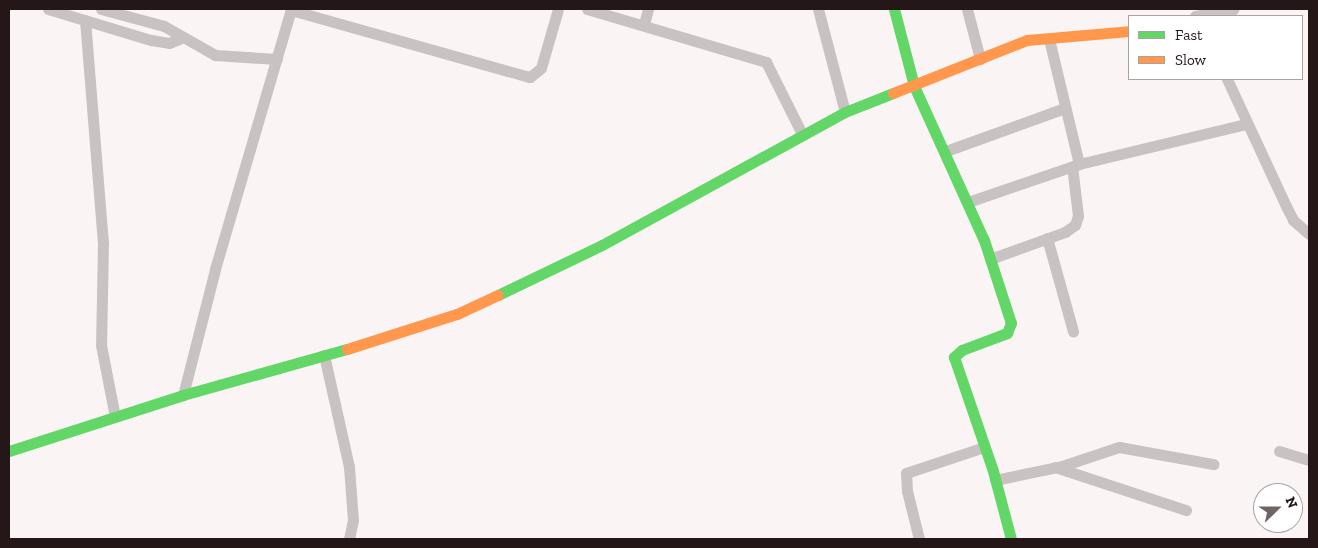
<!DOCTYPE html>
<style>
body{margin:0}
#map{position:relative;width:1318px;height:548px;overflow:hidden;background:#faf4f5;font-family:"Zilla Slab",serif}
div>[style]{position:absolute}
.street>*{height:11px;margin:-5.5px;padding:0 5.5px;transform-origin:5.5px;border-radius:5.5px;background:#c9c2c3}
.fast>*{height:11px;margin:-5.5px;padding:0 5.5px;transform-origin:5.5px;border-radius:5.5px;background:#63d668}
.slow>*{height:11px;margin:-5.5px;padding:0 5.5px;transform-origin:5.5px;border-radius:5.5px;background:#ff974d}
span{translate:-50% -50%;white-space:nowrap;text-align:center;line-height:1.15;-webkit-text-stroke:4px #fff;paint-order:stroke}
.frame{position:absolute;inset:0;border:10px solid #251618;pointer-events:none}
.legend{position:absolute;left:1128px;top:15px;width:175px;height:65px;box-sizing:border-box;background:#fff;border:1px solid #a8a2a3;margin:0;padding:6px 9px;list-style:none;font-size:15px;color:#251618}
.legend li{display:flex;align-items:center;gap:10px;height:25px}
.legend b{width:25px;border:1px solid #a8a2a3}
.north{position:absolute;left:1253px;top:483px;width:50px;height:50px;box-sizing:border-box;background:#fff;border:1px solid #a8a2a3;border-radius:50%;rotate:68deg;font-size:14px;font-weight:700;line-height:20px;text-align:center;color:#251618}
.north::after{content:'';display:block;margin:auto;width:18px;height:22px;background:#706465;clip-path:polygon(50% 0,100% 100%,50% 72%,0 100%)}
</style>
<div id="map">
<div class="street">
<i style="left:48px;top:9px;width:108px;rotate:16.8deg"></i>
<i style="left:151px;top:40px;width:18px;rotate:9deg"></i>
<i style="left:169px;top:43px;width:14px;rotate:-21deg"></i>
<i style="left:101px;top:9px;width:65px;rotate:15.1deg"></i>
<i style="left:164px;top:26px;width:59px;rotate:29.6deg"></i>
<i style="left:215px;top:55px;width:62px;rotate:3.7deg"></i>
<i style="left:587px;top:9px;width:187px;rotate:16.5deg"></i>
<i style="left:766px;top:62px;width:80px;rotate:63.4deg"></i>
<i style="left:818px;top:9px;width:106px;rotate:75.3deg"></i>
<i style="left:967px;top:9px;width:52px;rotate:75.4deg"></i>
<i style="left:291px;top:10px;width:248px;rotate:15.7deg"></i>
<i style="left:530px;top:77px;width:14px;rotate:-39deg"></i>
<i style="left:541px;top:68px;width:61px;rotate:-73.9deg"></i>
<i style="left:1195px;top:16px;width:39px;rotate:-10deg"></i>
<i style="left:85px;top:20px;width:224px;rotate:85.4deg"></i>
<i style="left:103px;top:243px;width:102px;rotate:91.1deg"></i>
<i style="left:101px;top:345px;width:73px;rotate:79deg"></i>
<i style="left:644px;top:24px;width:16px;rotate:-75deg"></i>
<i style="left:1049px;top:39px;width:129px;rotate:76.5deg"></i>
<i style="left:1227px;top:79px;width:140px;rotate:65.1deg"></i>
<i style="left:1286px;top:206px;width:16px;rotate:63deg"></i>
<i style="left:1293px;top:220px;width:21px;rotate:41deg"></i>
<i style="left:946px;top:151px;width:127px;rotate:-19.9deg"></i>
<i style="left:968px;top:202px;width:117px;rotate:-18.9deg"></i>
<i style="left:1079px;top:164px;width:171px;rotate:-13.5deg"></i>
<i style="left:1047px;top:238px;width:97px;rotate:74.4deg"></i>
<i style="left:990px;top:259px;width:80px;rotate:-19.8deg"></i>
<i style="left:1065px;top:232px;width:12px;rotate:-35deg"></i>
<i style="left:1075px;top:225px;width:9px;rotate:-72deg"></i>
<i style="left:1078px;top:216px;width:50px;rotate:-96.8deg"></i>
<i style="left:324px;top:355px;width:115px;rotate:77.4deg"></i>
<i style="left:349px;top:467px;width:53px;rotate:85.7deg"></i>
<i style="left:353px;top:520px;width:19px;rotate:102deg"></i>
<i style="left:183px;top:395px;width:130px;rotate:-75.7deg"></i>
<i style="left:215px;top:269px;width:271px;rotate:-73.7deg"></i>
<i style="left:1279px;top:451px;width:31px;rotate:17deg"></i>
<i style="left:1055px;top:467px;width:138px;rotate:18.2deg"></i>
<i style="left:995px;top:480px;width:68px;rotate:-11.8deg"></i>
<i style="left:1062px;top:466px;width:60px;rotate:-18.4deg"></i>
<i style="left:1119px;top:447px;width:96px;rotate:10.3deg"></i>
<i style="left:919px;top:539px;width:49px;rotate:-104deg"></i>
<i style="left:907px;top:491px;width:18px;rotate:-93deg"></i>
<i style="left:906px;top:473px;width:82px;rotate:-18.4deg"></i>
</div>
<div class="fast">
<i style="left:894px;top:9px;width:80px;rotate:75.4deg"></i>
<i style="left:914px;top:86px;width:169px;rotate:65.6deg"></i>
<i style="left:984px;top:240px;width:87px;rotate:72deg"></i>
<i style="left:1011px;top:323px;width:11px;rotate:112deg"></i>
<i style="left:1007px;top:333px;width:48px;rotate:159.3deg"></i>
<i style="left:962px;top:350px;width:11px;rotate:139deg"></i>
<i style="left:954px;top:357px;width:120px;rotate:71.1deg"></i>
<i style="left:993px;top:471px;width:70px;rotate:75.2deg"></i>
<i style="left:498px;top:295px;width:115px;rotate:-25.7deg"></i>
<i style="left:602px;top:245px;width:277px;rotate:-28.7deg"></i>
<i style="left:845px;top:112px;width:52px;rotate:-21.6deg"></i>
<i style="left:9px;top:451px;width:183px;rotate:-17.8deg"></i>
<i style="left:183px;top:395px;width:170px;rotate:-15.7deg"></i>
</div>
<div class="slow">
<i style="left:893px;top:93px;width:144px;rotate:-21.6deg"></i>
<i style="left:1027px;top:40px;width:102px;rotate:-5deg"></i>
<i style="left:347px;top:349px;width:115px;rotate:-17.7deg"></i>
<i style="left:457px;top:314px;width:45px;rotate:-24.9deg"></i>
</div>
<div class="frame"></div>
<ul class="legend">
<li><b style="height:6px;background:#63d668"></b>Fast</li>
<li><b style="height:6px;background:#ff974d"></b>Slow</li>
</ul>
<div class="north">N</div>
</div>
